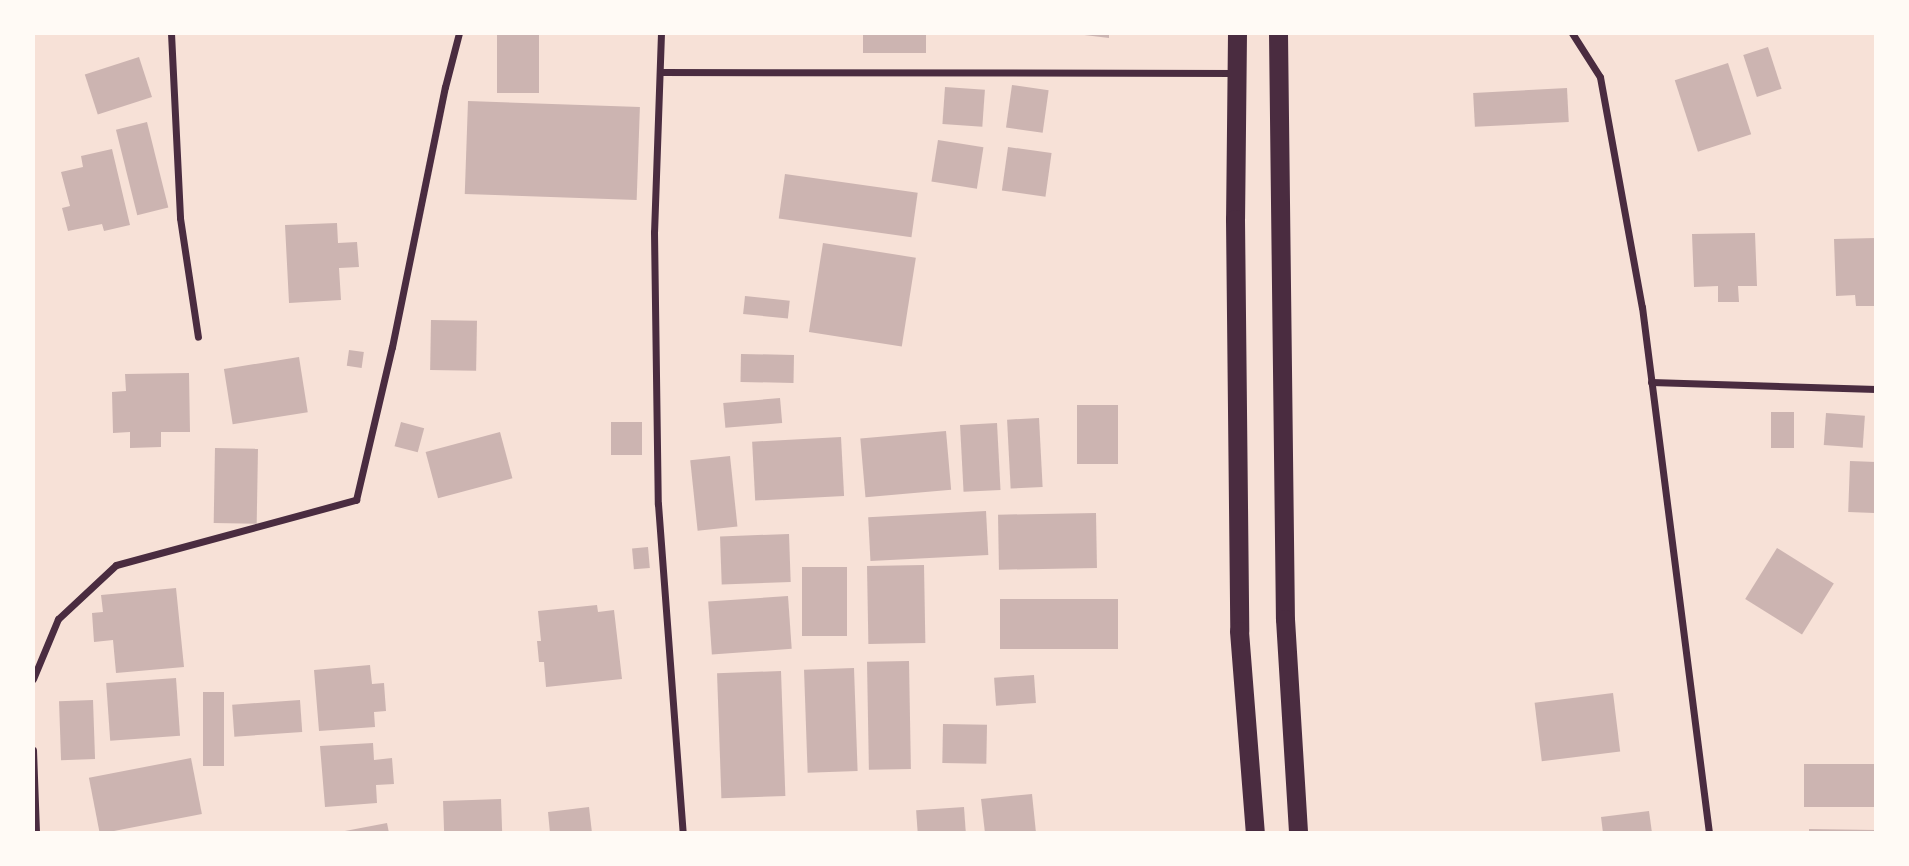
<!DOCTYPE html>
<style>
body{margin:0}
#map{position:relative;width:1909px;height:866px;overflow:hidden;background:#f7e1d7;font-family:"Work Sans",sans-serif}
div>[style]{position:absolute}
.building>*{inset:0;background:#ccb4b1;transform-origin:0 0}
.minor>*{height:7px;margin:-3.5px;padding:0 3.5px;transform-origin:3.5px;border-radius:3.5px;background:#4a2c40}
.trunk>*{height:19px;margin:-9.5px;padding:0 9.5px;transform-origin:9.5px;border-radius:9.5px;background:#4a2c40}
span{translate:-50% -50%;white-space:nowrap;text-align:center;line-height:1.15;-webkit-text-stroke:5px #fffaf5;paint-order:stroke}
.frame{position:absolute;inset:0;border:35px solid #fffaf5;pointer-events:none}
</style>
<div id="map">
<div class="building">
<i style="left:497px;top:33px;width:42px;height:60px"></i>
<i style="left:863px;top:33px;width:63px;height:20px"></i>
<i style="clip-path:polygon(1068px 33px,1109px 33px,1109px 38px)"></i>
<i style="left:1768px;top:47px;width:44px;height:26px;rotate:72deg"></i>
<i style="left:139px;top:57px;width:42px;height:57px;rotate:72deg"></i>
<i style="left:1728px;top:63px;width:75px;height:56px;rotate:72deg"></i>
<i style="left:1012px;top:85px;width:37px;height:43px;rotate:8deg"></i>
<i style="left:945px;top:87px;width:40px;height:37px;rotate:4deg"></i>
<i style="left:1567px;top:88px;width:34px;height:94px;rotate:87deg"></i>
<i style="left:468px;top:101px;width:172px;height:93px;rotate:2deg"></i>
<i style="left:147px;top:122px;width:88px;height:32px;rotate:76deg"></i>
<i style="left:938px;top:140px;width:46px;height:42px;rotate:9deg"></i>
<i style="left:1008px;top:147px;width:44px;height:44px;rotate:8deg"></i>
<i style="clip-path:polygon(112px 149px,130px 225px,104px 231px,102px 224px,68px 231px,62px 208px,70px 206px,61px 172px,83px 167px,81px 156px)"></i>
<i style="left:785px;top:174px;width:134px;height:45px;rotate:8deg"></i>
<i style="clip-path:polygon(337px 223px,338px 243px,357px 242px,359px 267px,339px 268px,341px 300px,289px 303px,285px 225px)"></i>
<i style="clip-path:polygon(1755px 233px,1757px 286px,1738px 286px,1739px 302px,1718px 302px,1718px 286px,1694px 287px,1692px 234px)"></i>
<i style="clip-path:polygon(1876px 238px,1876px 306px,1856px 306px,1855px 295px,1836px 296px,1834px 239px)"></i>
<i style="left:823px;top:243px;width:94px;height:90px;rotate:9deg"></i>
<i style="left:745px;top:296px;width:45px;height:18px;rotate:6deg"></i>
<i style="left:431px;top:320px;width:46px;height:50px;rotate:1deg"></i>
<i style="left:349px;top:350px;width:15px;height:16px;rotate:8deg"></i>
<i style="left:741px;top:354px;width:53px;height:28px;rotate:1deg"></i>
<i style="left:299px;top:357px;width:56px;height:76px;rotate:81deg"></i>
<i style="clip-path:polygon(189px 373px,190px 432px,161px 432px,161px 447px,130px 448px,130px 432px,113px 433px,112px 392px,126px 391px,125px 374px)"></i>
<i style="left:780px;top:398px;width:25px;height:57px;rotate:85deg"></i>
<i style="left:1077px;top:405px;width:41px;height:59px"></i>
<i style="left:1794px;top:412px;width:36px;height:23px;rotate:90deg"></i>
<i style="left:1826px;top:413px;width:39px;height:32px;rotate:4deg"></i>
<i style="left:1039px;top:418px;width:69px;height:32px;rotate:87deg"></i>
<i style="left:401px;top:422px;width:24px;height:25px;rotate:15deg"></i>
<i style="left:611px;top:422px;width:31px;height:33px"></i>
<i style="left:997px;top:423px;width:67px;height:37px;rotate:87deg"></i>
<i style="left:946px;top:431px;width:59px;height:86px;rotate:85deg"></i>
<i style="left:500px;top:432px;width:48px;height:77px;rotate:75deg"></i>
<i style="left:841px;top:437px;width:59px;height:89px;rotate:87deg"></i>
<i style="left:215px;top:448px;width:43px;height:75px;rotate:1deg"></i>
<i style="left:730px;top:456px;width:71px;height:40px;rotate:84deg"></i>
<i style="left:1850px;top:461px;width:26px;height:51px;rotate:2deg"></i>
<i style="left:986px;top:511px;width:44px;height:118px;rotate:87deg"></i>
<i style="left:1096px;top:513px;width:55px;height:98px;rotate:89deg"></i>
<i style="left:789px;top:534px;width:48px;height:69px;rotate:88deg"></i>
<i style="left:648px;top:547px;width:21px;height:16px;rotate:85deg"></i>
<i style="left:1777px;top:548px;width:67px;height:60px;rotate:32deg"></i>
<i style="left:924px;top:565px;width:78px;height:57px;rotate:89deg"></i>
<i style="left:802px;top:567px;width:45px;height:69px"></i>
<i style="clip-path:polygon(176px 588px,184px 667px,116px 673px,113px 640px,94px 642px,92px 613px,103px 612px,101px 595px)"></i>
<i style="left:788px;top:596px;width:53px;height:80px;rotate:86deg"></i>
<i style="left:1118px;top:599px;width:50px;height:118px;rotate:90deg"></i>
<i style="clip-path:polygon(597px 605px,598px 612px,614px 610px,622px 679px,546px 687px,544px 662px,539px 662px,537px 641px,541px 641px,538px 611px)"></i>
<i style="left:909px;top:661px;width:108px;height:42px;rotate:89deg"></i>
<i style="clip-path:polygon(370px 665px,372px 684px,384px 683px,386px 711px,374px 712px,375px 727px,319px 731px,314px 670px)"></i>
<i style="left:854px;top:668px;width:103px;height:50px;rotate:88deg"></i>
<i style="left:781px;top:671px;width:125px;height:64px;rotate:88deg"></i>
<i style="left:1034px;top:675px;width:28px;height:40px;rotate:86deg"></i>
<i style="left:176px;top:678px;width:58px;height:70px;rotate:86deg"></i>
<i style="left:203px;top:692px;width:21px;height:74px"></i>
<i style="left:1613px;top:693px;width:59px;height:79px;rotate:83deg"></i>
<i style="left:93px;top:700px;width:59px;height:34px;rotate:88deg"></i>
<i style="left:300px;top:700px;width:32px;height:68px;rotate:86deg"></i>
<i style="left:943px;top:724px;width:44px;height:39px;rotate:1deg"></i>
<i style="clip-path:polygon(373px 743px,374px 760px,392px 758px,394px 784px,376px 785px,377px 803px,325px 807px,320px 746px)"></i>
<i style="left:191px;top:758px;width:57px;height:104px;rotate:79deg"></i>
<i style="left:1804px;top:764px;width:72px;height:43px"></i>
<i style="clip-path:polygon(1032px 794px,1036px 833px,985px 833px,981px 799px)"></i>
<i style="left:501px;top:799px;width:34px;height:58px;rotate:88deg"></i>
<i style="clip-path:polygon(589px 807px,592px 833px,550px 833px,548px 812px)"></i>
<i style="left:964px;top:807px;width:26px;height:48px;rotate:86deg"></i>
<i style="clip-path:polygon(1649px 811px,1652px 833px,1603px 833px,1601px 817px)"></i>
<i style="clip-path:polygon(387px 823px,389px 833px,345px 833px,345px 831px)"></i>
<i style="clip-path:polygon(1809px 829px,1876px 830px,1876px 833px,1809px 833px)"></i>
</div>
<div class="minor">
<i style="left:171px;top:33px;width:185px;rotate:87.2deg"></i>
<i style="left:180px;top:218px;width:120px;rotate:81.4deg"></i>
<i style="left:661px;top:33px;width:199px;rotate:92deg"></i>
<i style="left:654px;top:232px;width:272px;rotate:89.2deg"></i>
<i style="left:658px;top:504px;width:330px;rotate:85.7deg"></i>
<i style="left:1572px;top:33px;width:52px;rotate:57.5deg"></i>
<i style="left:1600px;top:77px;width:234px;rotate:79.7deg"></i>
<i style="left:1642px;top:307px;width:530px;rotate:82.74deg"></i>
<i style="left:660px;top:72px;width:577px;rotate:0.1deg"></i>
<i style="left:1651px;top:382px;width:225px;rotate:1.8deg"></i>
<i style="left:33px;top:679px;width:65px;rotate:-67.4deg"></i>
<i style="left:58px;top:619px;width:79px;rotate:-43deg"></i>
<i style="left:116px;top:565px;width:249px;rotate:-15.2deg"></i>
<i style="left:356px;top:500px;width:157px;rotate:-76.8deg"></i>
<i style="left:392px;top:347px;width:265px;rotate:-78.5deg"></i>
<i style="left:445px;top:87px;width:56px;rotate:-75.5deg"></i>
<i style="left:33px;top:750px;width:83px;rotate:87.9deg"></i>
</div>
<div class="trunk">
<i style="left:1237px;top:33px;width:186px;rotate:90.6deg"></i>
<i style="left:1235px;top:219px;width:412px;rotate:89.4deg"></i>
<i style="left:1239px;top:631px;width:203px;rotate:85.5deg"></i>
<i style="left:1278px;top:33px;width:586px;rotate:89.32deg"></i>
<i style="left:1285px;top:619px;width:214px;rotate:86.5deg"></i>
</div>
<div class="frame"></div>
</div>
